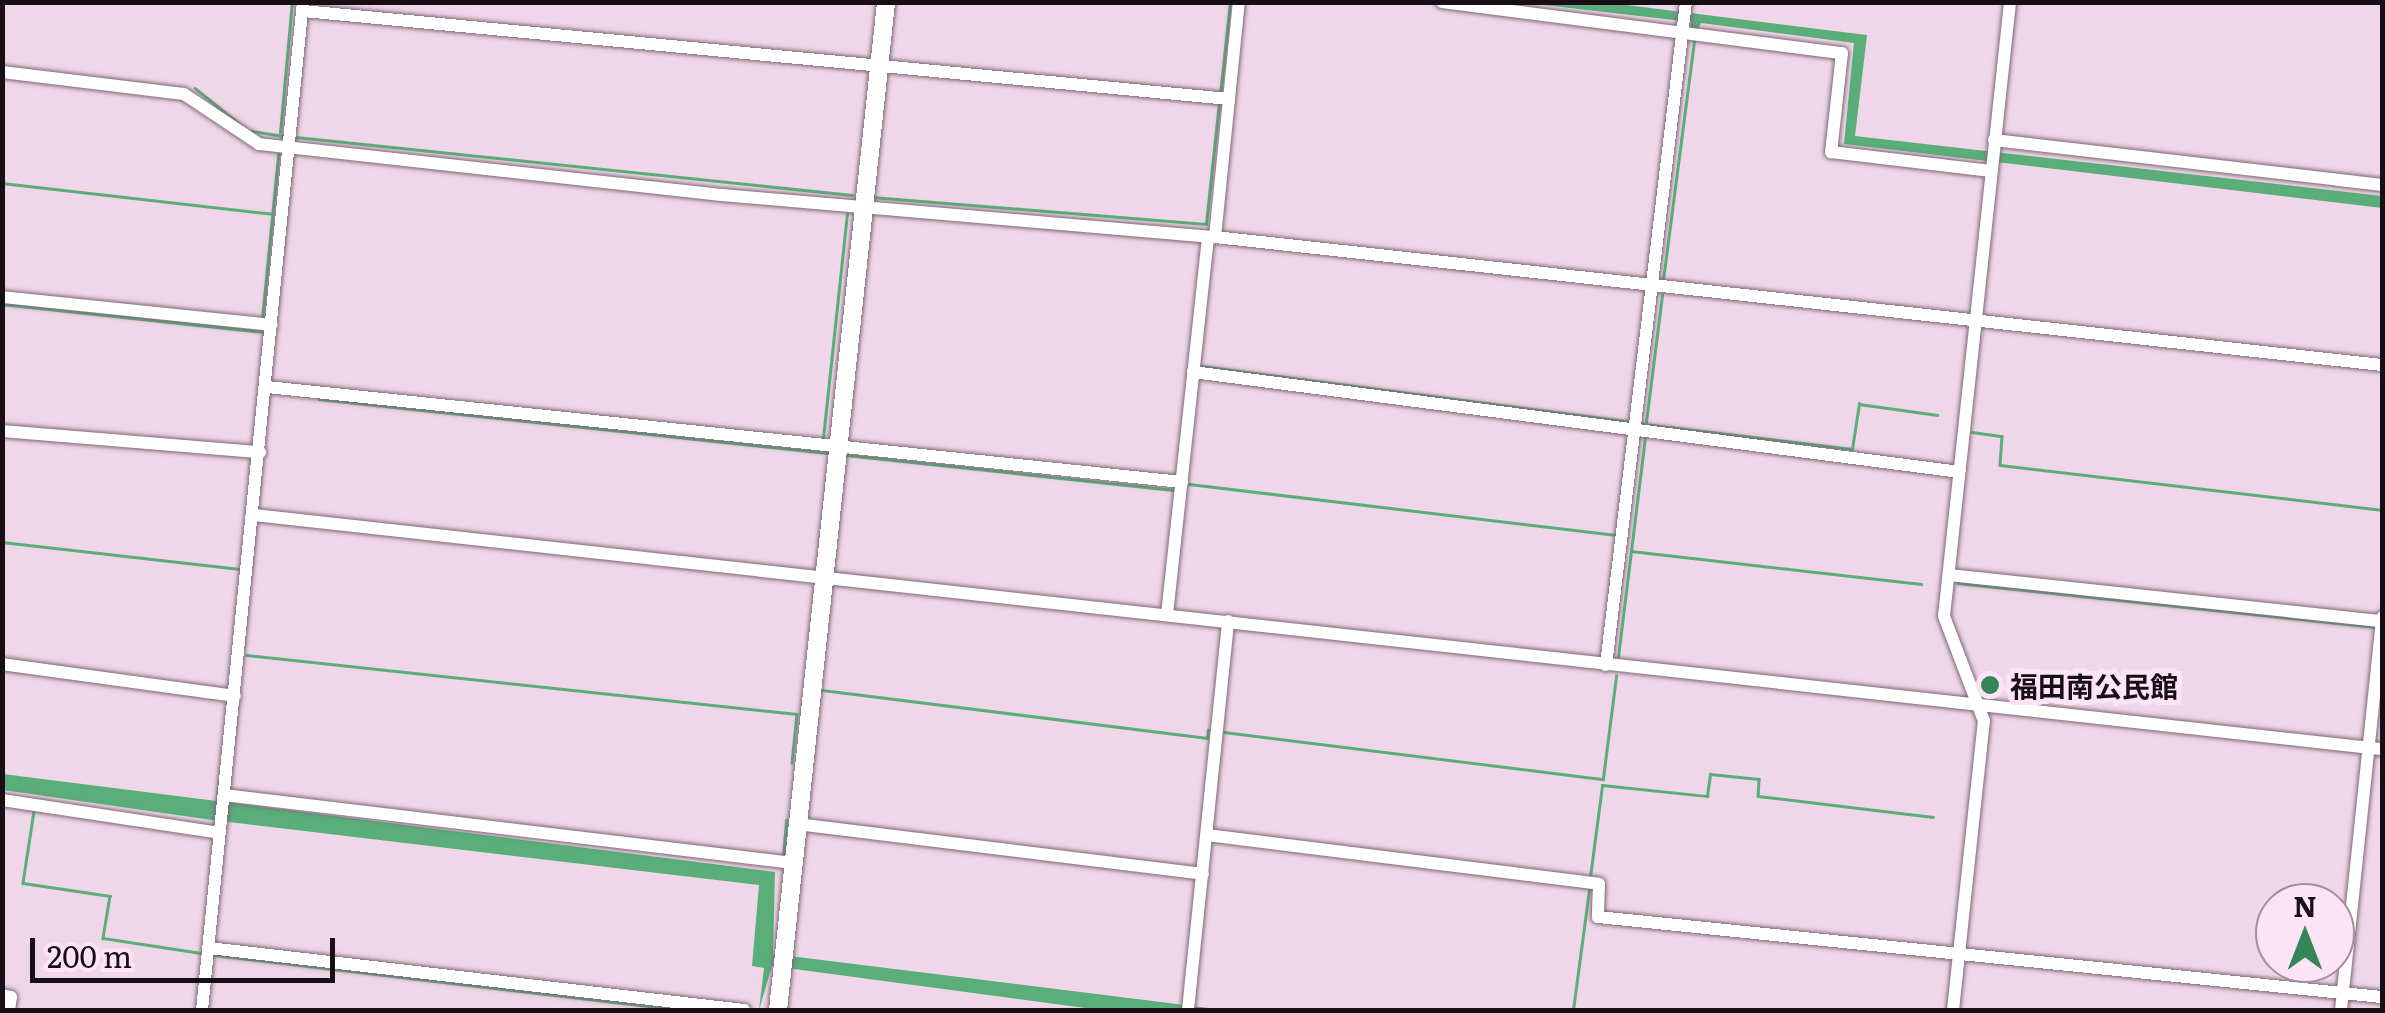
<!DOCTYPE html>
<meta charset="utf-8">
<style>
body{margin:0}
#map{position:relative;width:2385px;height:1013px;overflow:hidden;background:#efd6e8;font-family:Literata,"Noto Sans JP",serif}
div>[style]{position:absolute}
.water>*{inset:0;background:#59ae7a}
.stream>*{height:2.5px;margin:-1.25px;padding:0 1.25px;transform-origin:1.25px;border-radius:1.25px;background:#59ae7a}
.roads{filter:drop-shadow(0 0 2px #7c6776) drop-shadow(0 0 2px #7c6776)}
.street>*{height:12px;margin:-6px;padding:0 6px;transform-origin:6px;border-radius:6px;background:#fff}
.secondary>*{height:18px;margin:-9px;padding:0 9px;transform-origin:9px;border-radius:9px;background:#fff}
.dots>*{width:28px;height:28px;translate:-50% -50%;box-sizing:border-box;border:5px solid #fde4f5;border-radius:50%}
span{translate:-50% -50%;white-space:nowrap;text-align:center;line-height:1.15;-webkit-text-stroke:10px #fde4f5;paint-order:stroke}
.poi-label{font-size:28px;color:#170f15;font-weight:700}
.left{translate:0 -50%;text-align:left}
.frame{position:absolute;inset:0;border:5px solid #170f15;pointer-events:none}
.north{position:absolute;left:2255px;top:883px;width:100px;height:100px;box-sizing:border-box;background:#fde4f5;border:2px solid #a18f9b;border-radius:50%;rotate:0deg;font-size:28px;font-weight:700;line-height:40px;text-align:center;color:#170f15}
.north::after{content:'';display:block;margin:auto;width:35px;height:45px;background:#348557;clip-path:polygon(50% 0,100% 100%,50% 72%,0 100%)}
.scale{position:absolute;left:30px;top:938px;width:305px;height:45px;box-sizing:border-box;border:5px solid #170f15;border-top:0;padding-left:12px;font-size:30px;line-height:35px;white-space:nowrap;color:#170f15;-webkit-text-stroke:8px #fde4f5;paint-order:stroke}
</style>
<div id="map">
<div class="water">
<i style="clip-path:polygon(1527px 3px,1611px 3px,1867px 35px,1855px 136px,2382px 196px,2382px 208px,1844px 144px,1854px 43px,1701px 23px,1692px 42px,1691px 22px)"></i>
<i style="clip-path:polygon(3px 774px,775px 872px,773px 954px,1225px 1010px,1100px 1010px,772px 966px,759px 1010px,764px 968px,752px 966px,759px 885px,212px 820px,3px 790px)"></i>
</div>
<div class="stream">
<i style="left:195px;top:88px;width:59px;rotate:38.8deg"></i>
<i style="left:1220px;top:95px;width:94px;rotate:-83.9deg"></i>
<i style="left:252px;top:131px;width:31px;rotate:9deg"></i>
<i style="left:280px;top:133px;width:132px;rotate:-84.8deg"></i>
<i style="left:296px;top:137px;width:559px;rotate:5.96deg"></i>
<i style="left:2px;top:183px;width:272px;rotate:6.5deg"></i>
<i style="left:872px;top:197px;width:335px;rotate:4.6deg"></i>
<i style="left:1206px;top:224px;width:122px;rotate:-83.9deg"></i>
<i style="left:1663px;top:280px;width:242px;rotate:-82.6deg"></i>
<i style="left:2px;top:304px;width:264px;rotate:6.1deg"></i>
<i style="left:262px;top:319px;width:165px;rotate:-84.4deg"></i>
<i style="left:1201px;top:366px;width:433px;rotate:7.4deg"></i>
<i style="left:319px;top:399px;width:511px;rotate:6.07deg"></i>
<i style="left:1646px;top:422px;width:128px;rotate:-82.8deg"></i>
<i style="left:1643px;top:424px;width:210px;rotate:6.8deg"></i>
<i style="left:1852px;top:449px;width:46px;rotate:-81.2deg"></i>
<i style="left:1859px;top:404px;width:79px;rotate:8deg"></i>
<i style="left:1972px;top:432px;width:30px;rotate:8deg"></i>
<i style="left:2002px;top:436px;width:29px;rotate:94deg"></i>
<i style="left:2000px;top:465px;width:385px;rotate:6.7deg"></i>
<i style="left:823px;top:438px;width:225px;rotate:-83.9deg"></i>
<i style="left:846px;top:455px;width:329px;rotate:6.1deg"></i>
<i style="left:1189px;top:484px;width:430px;rotate:6.8deg"></i>
<i style="left:2px;top:542px;width:239px;rotate:6.5deg"></i>
<i style="left:1631px;top:551px;width:292px;rotate:6.5deg"></i>
<i style="left:1958px;top:583px;width:418px;rotate:6deg"></i>
<i style="left:246px;top:655px;width:554px;rotate:6.11deg"></i>
<i style="left:797px;top:714px;width:49px;rotate:95.8deg"></i>
<i style="left:1618px;top:657px;width:221px;rotate:-83deg"></i>
<i style="left:822px;top:690px;width:388px;rotate:7.1deg"></i>
<i style="left:1207px;top:738px;width:8px;rotate:-83deg"></i>
<i style="left:1224px;top:732px;width:382px;rotate:7.1deg"></i>
<i style="left:1603px;top:778px;width:103px;rotate:-82.7deg"></i>
<i style="left:1602px;top:785px;width:106px;rotate:6deg"></i>
<i style="left:1707px;top:796px;width:22px;rotate:-82deg"></i>
<i style="left:1710px;top:774px;width:49px;rotate:5.8deg"></i>
<i style="left:1759px;top:779px;width:17px;rotate:93deg"></i>
<i style="left:1758px;top:796px;width:176px;rotate:6.8deg"></i>
<i style="left:216px;top:809px;width:27px;rotate:-84deg"></i>
<i style="left:34px;top:811px;width:73px;rotate:98.7deg"></i>
<i style="left:23px;top:883px;width:88px;rotate:8.5deg"></i>
<i style="left:110px;top:896px;width:43px;rotate:99.5deg"></i>
<i style="left:103px;top:938px;width:99px;rotate:8.7deg"></i>
<i style="left:783px;top:856px;width:36px;rotate:-85deg"></i>
<i style="left:1590px;top:877px;width:92px;rotate:-82.5deg"></i>
<i style="left:215px;top:955px;width:471px;rotate:6.7deg"></i>
<i style="left:1573px;top:1010px;width:121px;rotate:-82.4deg"></i>
</div>
<div class="roads">
<div class="street">
<i style="left:1442px;top:2px;width:403px;rotate:7.3deg"></i>
<i style="left:1842px;top:53px;width:100px;rotate:96.3deg"></i>
<i style="left:1831px;top:152px;width:161px;rotate:6.8deg"></i>
<i style="left:303px;top:11px;width:930px;rotate:5.43deg"></i>
<i style="left:2px;top:72px;width:183px;rotate:6.9deg"></i>
<i style="left:184px;top:94px;width:90px;rotate:33.7deg"></i>
<i style="left:259px;top:144px;width:466px;rotate:6.3deg"></i>
<i style="left:722px;top:195px;width:495px;rotate:4.9deg"></i>
<i style="left:1215px;top:237px;width:1174px;rotate:6.26deg"></i>
<i style="left:1994px;top:140px;width:391px;rotate:6.6deg"></i>
<i style="left:1215px;top:237px;width:236px;rotate:-84.2deg"></i>
<i style="left:2px;top:297px;width:271px;rotate:5.9deg"></i>
<i style="left:1193px;top:372px;width:773px;rotate:7.43deg"></i>
<i style="left:267px;top:387px;width:920px;rotate:5.93deg"></i>
<i style="left:2px;top:431px;width:259px;rotate:4.7deg"></i>
<i style="left:254px;top:515px;width:2141px;rotate:6.28deg"></i>
<i style="left:1949px;top:575px;width:435px;rotate:6.1deg"></i>
<i style="left:1167px;top:615px;width:380px;rotate:-83.8deg"></i>
<i style="left:2px;top:664px;width:235px;rotate:7.8deg"></i>
<i style="left:1606px;top:665px;width:668px;rotate:-83.12deg"></i>
<i style="left:224px;top:795px;width:573px;rotate:6.81deg"></i>
<i style="left:2px;top:800px;width:220px;rotate:8.6deg"></i>
<i style="left:797px;top:824px;width:409px;rotate:7deg"></i>
<i style="left:1207px;top:835px;width:395px;rotate:7.1deg"></i>
<i style="left:1599px;top:884px;width:33px;rotate:92deg"></i>
<i style="left:1598px;top:917px;width:788px;rotate:5.83deg"></i>
<i style="left:209px;top:948px;width:539px;rotate:6.61deg"></i>
<i style="left:2px;top:995px;width:9px;rotate:13deg"></i>
<i style="left:11px;top:997px;width:13px;rotate:99deg"></i>
<i style="left:202px;top:1010px;width:1013px;rotate:-84.28deg"></i>
<i style="left:1188px;top:1010px;width:391px;rotate:-84.1deg"></i>
<i style="left:1953px;top:1010px;width:291px;rotate:-83.9deg"></i>
<i style="left:1984px;top:721px;width:112px;rotate:-110.9deg"></i>
<i style="left:1944px;top:616px;width:618px;rotate:-83.86deg"></i>
<i style="left:2341px;top:1010px;width:395px;rotate:-84deg"></i>
</div>
<div class="secondary">
<i style="left:778px;top:1010px;width:1014px;rotate:-83.88deg"></i>
</div>
</div>
<div class="dots">
<i style="left:1990px;top:685px;background:#348557"></i>
</div>
<div class="poi-label">
<span class="left" style="left:2010px;top:685px">福田南公民館</span>
</div>
<div class="frame"></div>
<div class="north">N</div>
<div class="scale">200 m</div>
</div>
